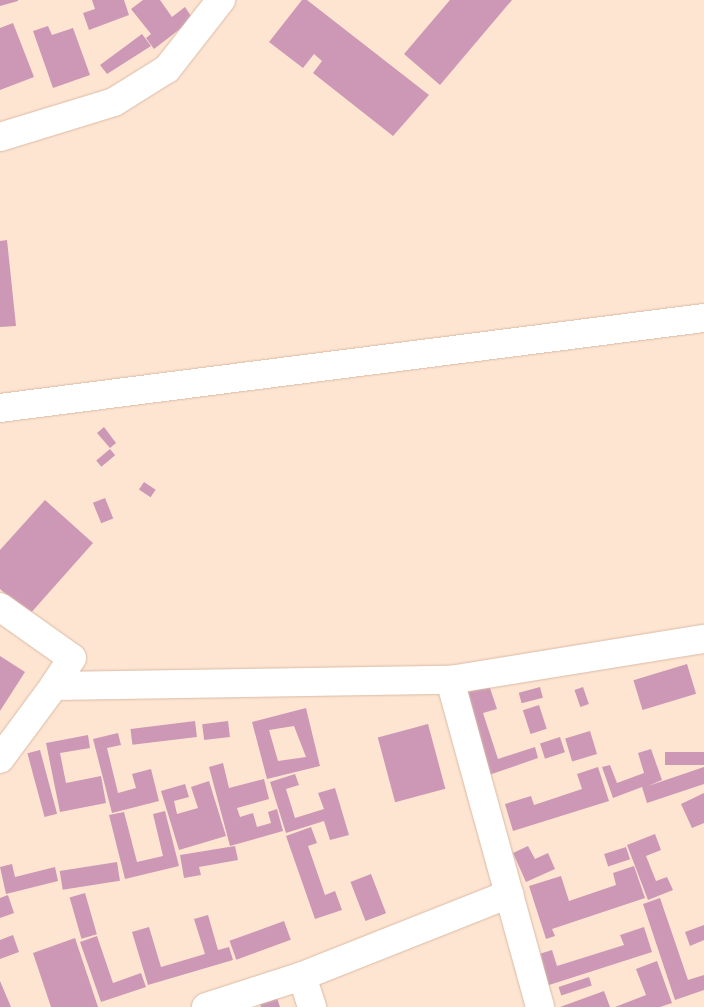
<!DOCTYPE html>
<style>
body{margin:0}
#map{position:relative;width:704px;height:1007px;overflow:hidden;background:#fee5d2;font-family:Jost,sans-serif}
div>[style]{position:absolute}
.building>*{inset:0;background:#cc98b5;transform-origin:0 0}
.roads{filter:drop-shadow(0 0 1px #d9bba5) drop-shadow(0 0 1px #d9bba5)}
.street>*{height:28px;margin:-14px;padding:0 14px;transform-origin:14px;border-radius:14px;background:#fff}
.secondary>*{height:28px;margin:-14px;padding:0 14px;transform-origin:14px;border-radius:14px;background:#fff}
span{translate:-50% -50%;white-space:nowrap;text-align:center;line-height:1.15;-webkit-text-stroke:4.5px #fcf6f2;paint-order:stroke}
</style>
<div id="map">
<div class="building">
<i style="clip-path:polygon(0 0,18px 0,18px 1px,0 6px)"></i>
<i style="clip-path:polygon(92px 0,124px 0,129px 15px,89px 30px,83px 13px,95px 9px)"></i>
<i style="clip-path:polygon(143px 0,160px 0,172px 17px,185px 7px,193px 19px,154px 49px,146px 38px,151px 34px,131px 9px)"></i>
<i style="clip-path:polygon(302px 0,307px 0,429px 95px,393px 136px,313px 73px,322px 61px,314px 54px,303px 68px,269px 42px)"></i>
<i style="clip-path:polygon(450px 0,512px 0,440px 85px,404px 54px)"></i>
<i style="clip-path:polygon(13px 23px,34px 77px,0 90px,0 28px)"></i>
<i style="clip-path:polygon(48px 26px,52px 35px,73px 28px,90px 75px,53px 88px,33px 31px)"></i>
<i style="clip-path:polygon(142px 34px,151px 46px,107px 74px,100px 65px)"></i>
<i style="clip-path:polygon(7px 240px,16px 326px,0 327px,0 241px)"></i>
<i style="clip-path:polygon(104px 427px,116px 443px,110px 448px,97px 433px)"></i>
<i style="left:110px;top:449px;width:8px;height:18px;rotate:50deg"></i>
<i style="left:144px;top:482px;width:14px;height:9px;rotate:34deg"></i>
<i style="left:105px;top:498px;width:22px;height:13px;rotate:68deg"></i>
<i style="clip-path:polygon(45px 500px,93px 543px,29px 615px,0 589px,0 550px)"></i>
<i style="clip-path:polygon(0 656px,25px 672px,0 711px)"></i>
<i style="left:687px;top:664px;width:31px;height:56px;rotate:73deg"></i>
<i style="clip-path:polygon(489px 685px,497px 709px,483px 713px,498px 759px,535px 747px,538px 758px,489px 775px,462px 694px)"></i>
<i style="left:540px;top:687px;width:11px;height:22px;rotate:75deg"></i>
<i style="left:583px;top:687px;width:18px;height:9px;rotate:71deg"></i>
<i style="left:539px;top:705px;width:25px;height:17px;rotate:72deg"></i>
<i style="clip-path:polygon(evenodd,306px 708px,320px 766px,267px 779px,252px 722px,306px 708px,294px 726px,306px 757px,278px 761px,269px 730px,294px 726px)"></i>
<i style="left:195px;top:721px;width:16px;height:65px;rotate:83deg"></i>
<i style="left:228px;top:721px;width:16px;height:26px;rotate:83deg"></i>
<i style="left:428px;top:724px;width:67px;height:52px;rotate:75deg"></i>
<i style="left:590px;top:731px;width:24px;height:26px;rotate:73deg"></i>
<i style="clip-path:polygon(118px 733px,121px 745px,107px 748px,118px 793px,136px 788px,132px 774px,151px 769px,159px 801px,112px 813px,93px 739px)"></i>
<i style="clip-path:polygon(88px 735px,90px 748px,60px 753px,66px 783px,101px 776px,106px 803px,60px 812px,46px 743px)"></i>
<i style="left:560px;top:737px;width:16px;height:21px;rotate:72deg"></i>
<i style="clip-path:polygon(651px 749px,662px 780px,648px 786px,704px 767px,704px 784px,647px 803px,642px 787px,613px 798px,602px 767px,610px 765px,617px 783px,644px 773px,638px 753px)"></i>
<i style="left:40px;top:750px;width:66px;height:13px;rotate:75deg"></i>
<i style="left:704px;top:752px;width:13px;height:39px;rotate:90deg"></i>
<i style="clip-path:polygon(223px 763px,229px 788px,264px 779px,269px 799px,237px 808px,240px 817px,253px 813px,257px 827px,271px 823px,268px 812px,277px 809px,283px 831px,230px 846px,209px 767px)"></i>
<i style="clip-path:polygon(598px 767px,609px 801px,513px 831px,505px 804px,531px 796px,534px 805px,582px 789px,577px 774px)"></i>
<i style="clip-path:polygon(295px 774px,299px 785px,286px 789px,295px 818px,324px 809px,318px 793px,335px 788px,349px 835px,330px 840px,324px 821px,286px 833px,270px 782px)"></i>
<i style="clip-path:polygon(209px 781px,226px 836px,179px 850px,161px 791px,185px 784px,189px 797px,174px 801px,177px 814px,198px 808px,191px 787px)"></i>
<i style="clip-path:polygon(704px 793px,704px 823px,692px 828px,681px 804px)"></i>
<i style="clip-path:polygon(165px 811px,179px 866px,125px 879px,109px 815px,124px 812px,137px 862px,163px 856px,153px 814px)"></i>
<i style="clip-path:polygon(311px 827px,317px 843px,308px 846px,325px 895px,335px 891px,342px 910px,315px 919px,286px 836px)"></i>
<i style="clip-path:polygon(655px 834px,661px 850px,646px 856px,656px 881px,667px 877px,673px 890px,648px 900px,627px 845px)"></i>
<i style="clip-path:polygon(235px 846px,238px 860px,199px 867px,201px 875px,184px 878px,180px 855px)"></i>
<i style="clip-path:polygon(528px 846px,535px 859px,548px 853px,555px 869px,526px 882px,513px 853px)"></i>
<i style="left:626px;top:847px;width:13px;height:23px;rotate:72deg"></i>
<i style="left:117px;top:862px;width:19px;height:58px;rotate:81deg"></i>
<i style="clip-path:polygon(12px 864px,15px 877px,55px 867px,58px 881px,6px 894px,0 867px)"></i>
<i style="clip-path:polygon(634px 866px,645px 898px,552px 929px,555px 936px,546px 939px,529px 886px,561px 876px,569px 901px,616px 885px,613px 873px)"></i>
<i style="left:371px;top:874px;width:42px;height:22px;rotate:69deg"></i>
<i style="left:85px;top:893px;width:43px;height:16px;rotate:74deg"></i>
<i style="clip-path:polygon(8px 895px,14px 913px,0 918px,0 898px)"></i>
<i style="clip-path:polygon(660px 898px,688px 980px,704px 975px,704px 990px,675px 1000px,643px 904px)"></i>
<i style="clip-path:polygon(208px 915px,218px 950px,229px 947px,233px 960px,148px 985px,132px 932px,149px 927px,161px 967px,205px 954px,194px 919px)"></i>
<i style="left:284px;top:921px;width:20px;height:58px;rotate:70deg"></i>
<i style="clip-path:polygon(704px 925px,704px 940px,690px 946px,685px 932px)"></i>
<i style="clip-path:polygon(644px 927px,652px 952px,546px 986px,536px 955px,552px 950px,557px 966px,624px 945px,620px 935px)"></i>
<i style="clip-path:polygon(13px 935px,19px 952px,0 959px,0 940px)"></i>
<i style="clip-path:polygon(97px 936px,113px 983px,141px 973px,146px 987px,101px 1002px,80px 942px)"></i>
<i style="clip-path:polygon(75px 938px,98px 1007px,51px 1007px,33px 953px)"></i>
<i style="clip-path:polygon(657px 961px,672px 1003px,660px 1007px,615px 1007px,646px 995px,636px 969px)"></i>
<i style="left:589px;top:977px;width:9px;height:32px;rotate:72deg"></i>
<i style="clip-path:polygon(0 981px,11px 1007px,0 1007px)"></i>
<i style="clip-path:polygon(604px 991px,610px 1007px,560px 1007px)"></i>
<i style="clip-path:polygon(276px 995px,280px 1007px,261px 1007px,259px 1001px)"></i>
</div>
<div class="roads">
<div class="street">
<i style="left:0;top:137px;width:119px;rotate:-17.1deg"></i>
<i style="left:114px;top:102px;width:62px;rotate:-31.9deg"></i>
<i style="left:167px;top:69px;width:88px;rotate:-52deg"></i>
<i style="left:0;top:607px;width:88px;rotate:35.3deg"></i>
<i style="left:72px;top:658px;width:33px;rotate:123deg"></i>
<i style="left:450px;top:680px;width:339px;rotate:74.6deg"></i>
<i style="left:0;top:759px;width:91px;rotate:-53.5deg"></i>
<i style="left:54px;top:686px;width:396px;rotate:-0.9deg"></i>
<i style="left:450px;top:680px;width:257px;rotate:-9.2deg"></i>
<i style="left:302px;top:976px;width:33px;rotate:72deg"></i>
<i style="left:206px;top:1007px;width:101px;rotate:-17.9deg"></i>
<i style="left:302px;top:976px;width:223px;rotate:-21.6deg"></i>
</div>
<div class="secondary">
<i style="left:0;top:408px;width:710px;rotate:-7.29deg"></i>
</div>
</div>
</div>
